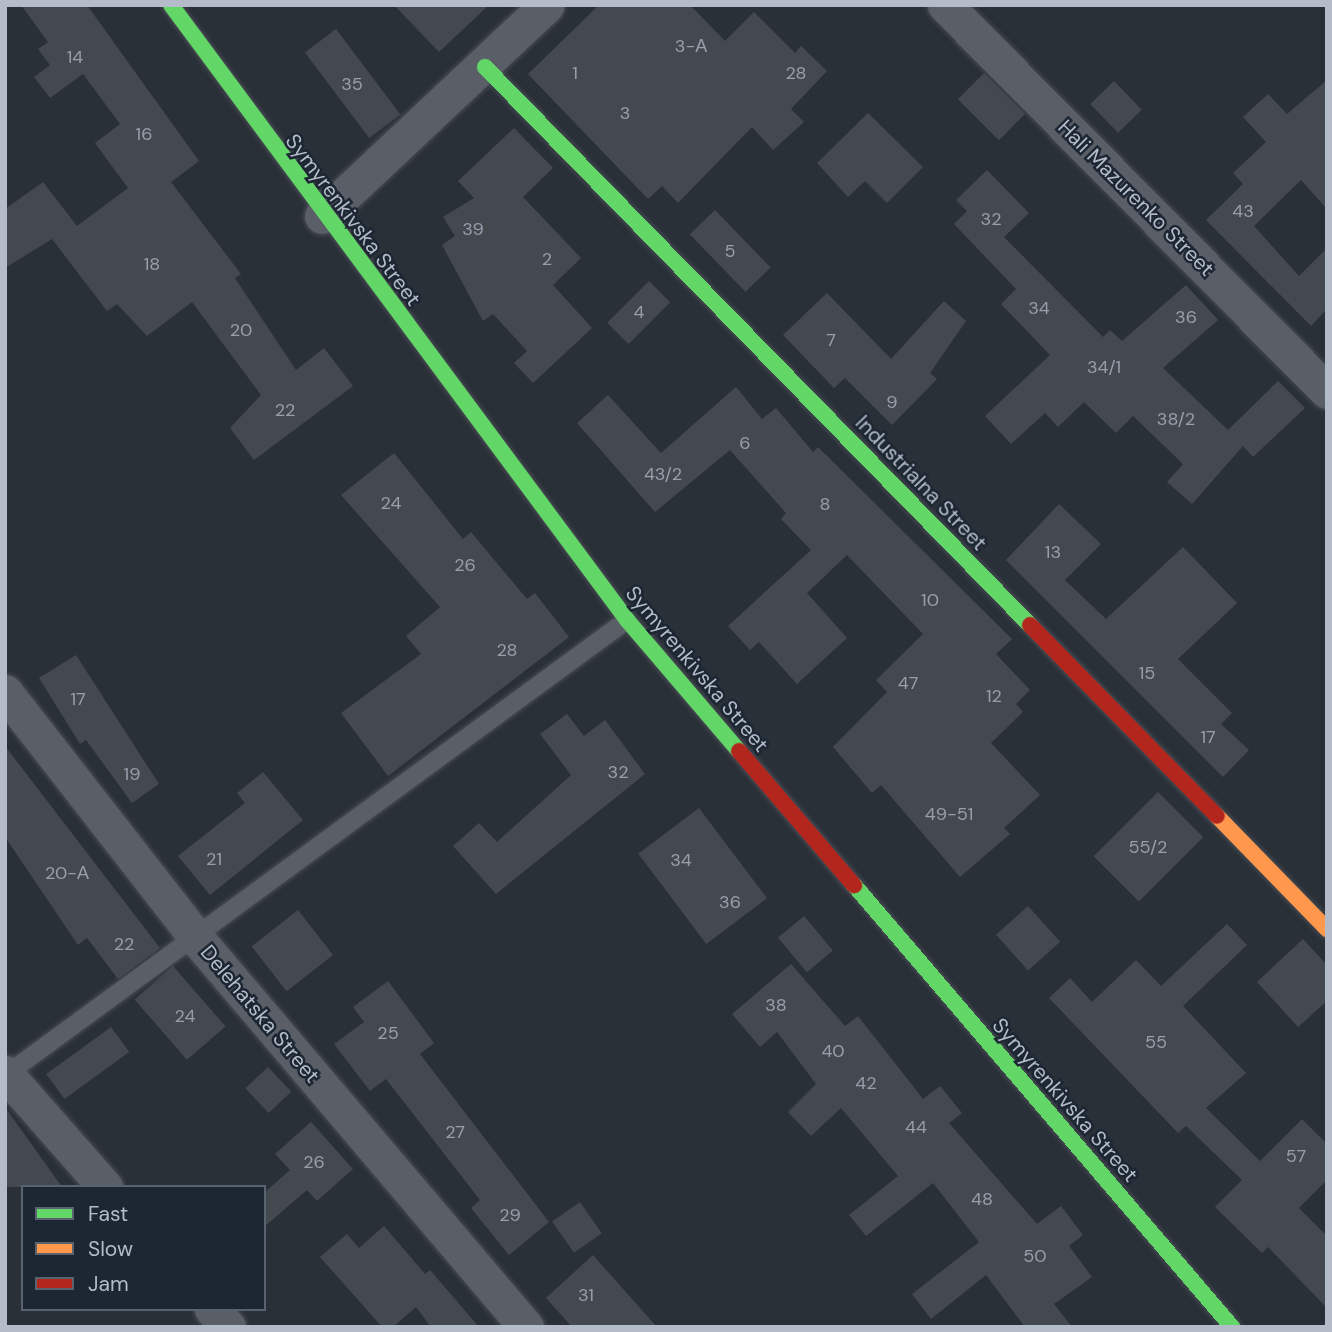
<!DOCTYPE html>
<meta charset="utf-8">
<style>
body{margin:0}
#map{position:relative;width:1332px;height:1332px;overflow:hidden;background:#2a3038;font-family:"DM Sans",sans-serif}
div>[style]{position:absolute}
.building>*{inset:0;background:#444950;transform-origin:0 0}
.roads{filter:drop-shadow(0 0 2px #484c53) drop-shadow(0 0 2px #484c53)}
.lane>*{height:18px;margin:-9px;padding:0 9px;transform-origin:9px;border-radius:9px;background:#5a5e66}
.street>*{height:35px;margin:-17.5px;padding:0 17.5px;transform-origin:17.5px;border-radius:17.5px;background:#5a5e66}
.fast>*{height:16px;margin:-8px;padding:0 8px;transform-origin:8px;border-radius:8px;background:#63d668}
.slow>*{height:16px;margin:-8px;padding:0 8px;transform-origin:8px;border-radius:8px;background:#ff974d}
.jam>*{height:16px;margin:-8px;padding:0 8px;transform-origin:8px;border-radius:8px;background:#b3261e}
span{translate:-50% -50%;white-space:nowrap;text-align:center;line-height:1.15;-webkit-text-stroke:5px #1d2633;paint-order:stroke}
.number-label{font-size:18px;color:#989fab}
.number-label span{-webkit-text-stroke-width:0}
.street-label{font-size:21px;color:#b4bcc9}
.frame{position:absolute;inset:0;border:7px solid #b4bcc9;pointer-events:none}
.legend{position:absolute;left:21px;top:1185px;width:245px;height:126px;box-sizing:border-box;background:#1d2633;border:2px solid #59626f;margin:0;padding:9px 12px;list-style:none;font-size:21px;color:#b4bcc9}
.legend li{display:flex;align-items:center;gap:14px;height:35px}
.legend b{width:35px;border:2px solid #59626f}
</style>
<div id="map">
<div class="building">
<i style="clip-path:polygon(21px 5px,87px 5px,199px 161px,171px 182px,241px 274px,235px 278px,296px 370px,324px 348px,353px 386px,254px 460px,230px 428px,261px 395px,192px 302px,147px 336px,117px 304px,107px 311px,52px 239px,5px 268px,5px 209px,43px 182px,77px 226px,128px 188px,95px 143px,120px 124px,83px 74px,50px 98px,34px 77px,50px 65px,38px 49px,48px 42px)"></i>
<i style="clip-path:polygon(394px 5px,489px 5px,439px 52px)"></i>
<i style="clip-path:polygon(599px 5px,690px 5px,725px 41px,754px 12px,795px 53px,801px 46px,827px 71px,791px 109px,804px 122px,773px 150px,752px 127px,678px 203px,662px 186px,648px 199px,528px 74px)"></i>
<i style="left:336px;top:29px;width:107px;height:39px;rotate:53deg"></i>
<i style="left:984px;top:73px;width:58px;height:37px;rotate:45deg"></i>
<i style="clip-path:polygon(1327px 80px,1327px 209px,1301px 180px,1254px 226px,1299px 276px,1327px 248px,1327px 309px,1311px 326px,1206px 220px,1243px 184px,1233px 173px,1266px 142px,1243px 117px,1268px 94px,1287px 114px)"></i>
<i style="left:1114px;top:81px;width:40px;height:33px;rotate:46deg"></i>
<i style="clip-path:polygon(868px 113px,923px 167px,887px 203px,865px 181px,848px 197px,817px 163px)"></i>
<i style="clip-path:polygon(514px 128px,553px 168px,523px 197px,581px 258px,553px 285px,592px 328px,533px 383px,514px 363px,527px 351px,493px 314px,483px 321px,442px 245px,455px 236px,443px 217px,474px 198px,458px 181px)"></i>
<i style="clip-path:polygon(987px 170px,1029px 213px,1004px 237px,1103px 337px,1110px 330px,1122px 341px,1186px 285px,1218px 320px,1163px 368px,1228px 430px,1278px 381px,1305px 408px,1253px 457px,1243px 446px,1192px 504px,1167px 482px,1183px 464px,1133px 416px,1116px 433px,1084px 402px,1058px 427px,1045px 413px,1011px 444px,985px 416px,1050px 355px,1001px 304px,1016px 289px,954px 224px,967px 211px,956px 200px)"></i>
<i style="left:715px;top:210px;width:80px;height:35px;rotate:46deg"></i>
<i style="left:649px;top:281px;width:30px;height:59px;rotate:45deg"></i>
<i style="clip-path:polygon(827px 293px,891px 359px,944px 301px,966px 321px,930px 373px,937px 379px,892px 425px,845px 378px,834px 388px,783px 335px)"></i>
<i style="clip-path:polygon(736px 387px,762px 419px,776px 408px,813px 452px,818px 447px,1012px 639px,996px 654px,1030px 690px,1016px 704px,1023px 712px,991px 743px,1040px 795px,1004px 828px,1010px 834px,960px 877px,881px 785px,872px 793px,833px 747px,887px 692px,876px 680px,923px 634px,847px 555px,807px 593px,847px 638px,797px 684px,759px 642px,750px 650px,728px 626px,811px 550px,781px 519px,786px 513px,730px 450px,655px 512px,577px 423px,608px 395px,661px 453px)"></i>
<i style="clip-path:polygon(394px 453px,463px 539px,471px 532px,527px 599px,535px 593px,569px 637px,388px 776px,341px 713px,421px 654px,406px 636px,440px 607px,341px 495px)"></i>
<i style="clip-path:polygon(1059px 504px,1101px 544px,1065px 580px,1106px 619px,1183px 547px,1237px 603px,1178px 659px,1232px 713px,1221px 724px,1249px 750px,1223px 777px,1006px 560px)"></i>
<i style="clip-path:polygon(76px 655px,159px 784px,132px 803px,86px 740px,80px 744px,39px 678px)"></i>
<i style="clip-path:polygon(567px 714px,584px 736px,605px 720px,645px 774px,496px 894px,453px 846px,479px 823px,497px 842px,571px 775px,540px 734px)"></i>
<i style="clip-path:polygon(5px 746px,160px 948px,118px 979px,87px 938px,78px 945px,5px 837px)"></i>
<i style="clip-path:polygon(263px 772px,303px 820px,210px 895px,178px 856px,245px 803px,237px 793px)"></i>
<i style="left:1158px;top:792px;width:64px;height:91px;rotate:45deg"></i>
<i style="left:699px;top:808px;width:113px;height:76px;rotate:53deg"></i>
<i style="left:1028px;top:906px;width:48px;height:43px;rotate:48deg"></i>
<i style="left:298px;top:910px;width:57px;height:59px;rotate:52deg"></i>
<i style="left:804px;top:916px;width:45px;height:34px;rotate:50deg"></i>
<i style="clip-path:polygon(1227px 924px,1247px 945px,1183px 1006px,1246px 1073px,1206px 1108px,1260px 1161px,1302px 1119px,1327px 1144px,1327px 1180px,1299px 1208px,1327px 1236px,1327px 1308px,1268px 1247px,1262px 1253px,1215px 1207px,1242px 1180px,1186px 1126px,1178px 1133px,1049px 998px,1070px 978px,1092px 1002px,1136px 960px,1161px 986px)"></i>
<i style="clip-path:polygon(1303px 939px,1327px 965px,1327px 1001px,1298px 1027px,1257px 982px)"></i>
<i style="clip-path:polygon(791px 964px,845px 1026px,858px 1016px,923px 1099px,940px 1086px,962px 1113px,949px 1123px,1037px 1224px,1061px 1206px,1083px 1235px,1069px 1246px,1092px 1277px,1054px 1304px,1072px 1327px,1025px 1327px,986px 1275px,931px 1319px,912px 1294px,979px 1242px,933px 1183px,866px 1236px,849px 1215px,898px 1176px,841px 1108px,811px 1136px,788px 1112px,816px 1084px,777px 1032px,760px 1047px,732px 1014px)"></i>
<i style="left:173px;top:966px;width:80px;height:51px;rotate:49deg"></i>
<i style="clip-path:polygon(388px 981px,434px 1043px,420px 1054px,549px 1222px,509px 1255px,471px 1208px,480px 1200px,386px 1079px,370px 1091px,334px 1044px,364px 1022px,353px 1007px)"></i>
<i style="left:111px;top:1027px;width:31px;height:80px;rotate:54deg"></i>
<i style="left:268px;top:1067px;width:34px;height:31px;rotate:47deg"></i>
<i style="clip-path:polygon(5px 1107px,62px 1187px,5px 1187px)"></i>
<i style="clip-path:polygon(311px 1122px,353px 1169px,317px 1201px,307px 1190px,264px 1227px,264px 1193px,290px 1170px,275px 1154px)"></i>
<i style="left:580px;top:1202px;width:38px;height:34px;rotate:55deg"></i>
<i style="clip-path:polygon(384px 1226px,425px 1274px,430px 1270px,479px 1327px,431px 1327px,416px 1307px,393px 1327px,382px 1327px,320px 1257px,347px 1234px,359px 1248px)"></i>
<i style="clip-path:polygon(593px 1255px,657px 1327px,572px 1327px,546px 1298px)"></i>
</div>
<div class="roads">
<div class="lane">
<i style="left:7px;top:1074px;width:768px;rotate:-36.21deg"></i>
</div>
<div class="street">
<i style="left:945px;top:5px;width:543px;rotate:45.3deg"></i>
<i style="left:322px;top:216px;width:308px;rotate:-43.2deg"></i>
<i style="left:5px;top:692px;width:313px;rotate:52.1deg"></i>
<i style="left:197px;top:939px;width:509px;rotate:49.7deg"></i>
<i style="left:5px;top:1073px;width:152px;rotate:48.7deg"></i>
<i style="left:212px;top:1309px;width:24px;rotate:48deg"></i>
</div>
<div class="fast">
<i style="left:171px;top:5px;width:766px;rotate:53.44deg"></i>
<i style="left:627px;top:620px;width:172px;rotate:49.5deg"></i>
<i style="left:485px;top:67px;width:780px;rotate:45.68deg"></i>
<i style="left:854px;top:885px;width:582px;rotate:49.46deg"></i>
</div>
<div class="slow">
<i style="left:1217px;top:816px;width:158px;rotate:45.8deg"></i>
</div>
<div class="jam">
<i style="left:1030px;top:625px;width:267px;rotate:45.6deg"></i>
<i style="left:739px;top:751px;width:177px;rotate:49.4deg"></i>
</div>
</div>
<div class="number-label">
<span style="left:691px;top:46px">3-А</span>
<span style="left:75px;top:57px">14</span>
<span style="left:575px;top:73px">1</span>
<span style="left:796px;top:73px">28</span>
<span style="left:352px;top:84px">35</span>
<span style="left:625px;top:113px">3</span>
<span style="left:144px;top:134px">16</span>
<span style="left:1243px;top:211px">43</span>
<span style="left:991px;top:219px">32</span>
<span style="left:473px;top:229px">39</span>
<span style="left:730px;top:251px">5</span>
<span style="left:547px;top:259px">2</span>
<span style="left:152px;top:264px">18</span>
<span style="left:1039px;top:308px">34</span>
<span style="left:639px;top:312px">4</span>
<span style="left:1186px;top:317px">36</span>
<span style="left:241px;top:330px">20</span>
<span style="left:831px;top:340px">7</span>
<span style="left:1104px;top:367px">34/1</span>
<span style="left:892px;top:402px">9</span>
<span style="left:285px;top:410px">22</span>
<span style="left:1176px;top:419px">38/2</span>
<span style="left:745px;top:443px">6</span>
<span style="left:663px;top:474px">43/2</span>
<span style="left:391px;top:503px">24</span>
<span style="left:825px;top:504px">8</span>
<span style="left:1053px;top:552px">13</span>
<span style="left:465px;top:565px">26</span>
<span style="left:930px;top:600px">10</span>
<span style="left:507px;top:650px">28</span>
<span style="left:1147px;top:673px">15</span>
<span style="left:908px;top:683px">47</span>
<span style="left:994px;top:696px">12</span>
<span style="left:78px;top:699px">17</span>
<span style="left:1208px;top:737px">17</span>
<span style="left:618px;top:772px">32</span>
<span style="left:132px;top:774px">19</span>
<span style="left:949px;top:814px">49-51</span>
<span style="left:1148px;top:847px">55/2</span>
<span style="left:214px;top:859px">21</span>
<span style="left:681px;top:860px">34</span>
<span style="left:67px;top:873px">20-А</span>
<span style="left:730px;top:902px">36</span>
<span style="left:124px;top:944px">22</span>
<span style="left:776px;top:1005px">38</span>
<span style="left:185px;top:1016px">24</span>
<span style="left:388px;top:1033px">25</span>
<span style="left:1156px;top:1042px">55</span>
<span style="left:833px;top:1051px">40</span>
<span style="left:866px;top:1083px">42</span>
<span style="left:916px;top:1127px">44</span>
<span style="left:455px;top:1132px">27</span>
<span style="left:1296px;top:1156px">57</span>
<span style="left:314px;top:1162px">26</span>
<span style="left:982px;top:1199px">48</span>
<span style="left:510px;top:1215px">29</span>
<span style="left:1035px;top:1256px">50</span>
<span style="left:586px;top:1295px">31</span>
</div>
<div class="street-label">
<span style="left:1136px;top:198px;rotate:45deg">Hali Mazurenko Street</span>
<span style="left:353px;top:220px;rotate:53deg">Symyrenkivska Street</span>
<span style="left:921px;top:483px;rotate:46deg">Industrialna Street</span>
<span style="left:697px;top:669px;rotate:50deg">Symyrenkivska Street</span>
<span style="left:260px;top:1014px;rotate:50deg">Delehatska Street</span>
<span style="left:1065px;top:1100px;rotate:49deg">Symyrenkivska Street</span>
</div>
<div class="frame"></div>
<ul class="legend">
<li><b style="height:9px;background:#63d668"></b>Fast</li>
<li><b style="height:9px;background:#ff974d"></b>Slow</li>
<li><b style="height:9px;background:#b3261e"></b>Jam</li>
</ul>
</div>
